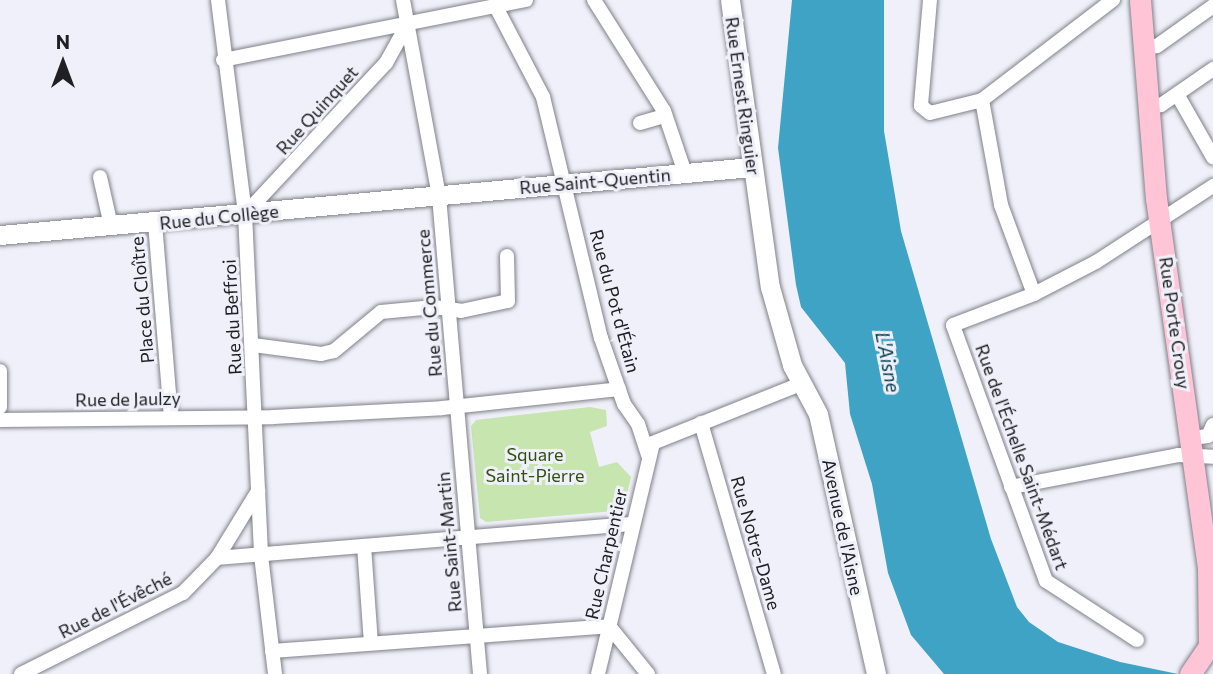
<!DOCTYPE html>
<meta charset="utf-8">
<style>
body{margin:0}
#map{position:relative;width:1213px;height:674px;overflow:hidden;background:#f0f0fa;font-family:Commissioner,sans-serif}
div>[style]{position:absolute}
.green>*{inset:0;background:#c6e5af}
.water>*{inset:0;background:#3ea3c5}
.roads{filter:drop-shadow(0 0 2px #808089) drop-shadow(0 0 2px #808089)}
.street>*{height:14px;margin:-7px;padding:0 7px;transform-origin:7px;border-radius:7px;background:#fff}
.secondary>*{height:19px;margin:-9.5px;padding:0 9.5px;transform-origin:9.5px;border-radius:9.5px;background:#fff}
.primary>*{height:21px;margin:-10.5px;padding:0 10.5px;transform-origin:10.5px;border-radius:10.5px;background:#ffc5d6}
span{translate:-50% -50%;white-space:nowrap;text-align:center;line-height:1.15;-webkit-text-stroke:6px #f0f0fa;paint-order:stroke}
.street-label{font-size:18px;color:#202023}
.park-label{font-size:18px;color:#314f10}
.water-label{font-size:19px;color:#003e50;font-style:italic}
.north{position:absolute;left:28px;top:28px;width:70px;height:70px;-webkit-text-stroke:5px #f0f0fa;paint-order:stroke;rotate:0deg;font-size:19px;font-weight:700;line-height:28px;text-align:center;color:#202023}
.north::after{content:'';display:block;margin:auto;width:24px;height:32px;background:#202023;clip-path:polygon(50% 0,100% 100%,50% 72%,0 100%)}
</style>
<div id="map">
<div class="green">
<i style="clip-path:polygon(590px 407px,606px 410px,607px 426px,590px 432px,599px 467px,617px 462px,631px 477px,624px 506px,615px 511px,486px 522px,480px 518px,471px 426px,476px 420px)"></i>
</div>
<div class="water">
<i style="clip-path:polygon(792px 0,884px 0,884px 131px,901px 231px,991px 539px,1017px 607px,1029px 622px,1058px 642px,1120px 662px,1178px 674px,944px 674px,911px 635px,888px 573px,872px 484px,850px 414px,845px 363px,801px 307px,796px 285px,778px 148px)"></i>
</div>
<div class="roads">
<div class="street">
<i style="left:218px;top:0;width:216px;rotate:82.8deg"></i>
<i style="left:245px;top:214px;width:341px;rotate:87.3deg"></i>
<i style="left:261px;top:555px;width:120px;rotate:83.3deg"></i>
<i style="left:403px;top:0;width:199px;rotate:79.6deg"></i>
<i style="left:439px;top:196px;width:480px;rotate:85.1deg"></i>
<i style="left:594px;top:0;width:131px;rotate:57.8deg"></i>
<i style="left:664px;top:111px;width:65px;rotate:71.3deg"></i>
<i style="left:930px;top:0;width:106px;rotate:94.9deg"></i>
<i style="left:921px;top:106px;width:11px;rotate:38deg"></i>
<i style="left:930px;top:113px;width:54px;rotate:-14deg"></i>
<i style="left:982px;top:100px;width:165px;rotate:-37.4deg"></i>
<i style="left:495px;top:5px;width:104px;rotate:62.4deg"></i>
<i style="left:543px;top:97px;width:248px;rotate:76.5deg"></i>
<i style="left:601px;top:338px;width:70px;rotate:70.8deg"></i>
<i style="left:624px;top:404px;width:24px;rotate:55deg"></i>
<i style="left:638px;top:424px;width:33px;rotate:72deg"></i>
<i style="left:1144px;top:48px;width:13px;rotate:-9deg"></i>
<i style="left:1157px;top:46px;width:69px;rotate:-35.5deg"></i>
<i style="left:223px;top:60px;width:309px;rotate:-11.2deg"></i>
<i style="left:1177px;top:94px;width:73px;rotate:60.3deg"></i>
<i style="left:982px;top:100px;width:107px;rotate:79.7deg"></i>
<i style="left:1001px;top:205px;width:95px;rotate:69.7deg"></i>
<i style="left:1150px;top:107px;width:11px;rotate:-10deg"></i>
<i style="left:1161px;top:105px;width:63px;rotate:-34.7deg"></i>
<i style="left:640px;top:123px;width:26px;rotate:-16deg"></i>
<i style="left:100px;top:177px;width:50px;rotate:77.3deg"></i>
<i style="left:245px;top:214px;width:207px;rotate:-47deg"></i>
<i style="left:386px;top:63px;width:43px;rotate:-61.1deg"></i>
<i style="left:155px;top:223px;width:195px;rotate:85.3deg"></i>
<i style="left:253px;top:345px;width:69px;rotate:7.5deg"></i>
<i style="left:321px;top:354px;width:13px;rotate:-13deg"></i>
<i style="left:334px;top:351px;width:61px;rotate:-39.7deg"></i>
<i style="left:381px;top:312px;width:53px;rotate:-5.4deg"></i>
<i style="left:434px;top:307px;width:27px;rotate:8deg"></i>
<i style="left:461px;top:311px;width:48px;rotate:-12deg"></i>
<i style="left:508px;top:301px;width:45px;rotate:-91.3deg"></i>
<i style="left:0;top:371px;width:36px;rotate:90deg"></i>
<i style="left:0;top:420px;width:273px;rotate:-0.6deg"></i>
<i style="left:273px;top:417px;width:169px;rotate:-3deg"></i>
<i style="left:442px;top:408px;width:178px;rotate:-6.1deg"></i>
<i style="left:701px;top:423px;width:261px;rotate:73.8deg"></i>
<i style="left:1192px;top:438px;width:16px;rotate:-7deg"></i>
<i style="left:1208px;top:436px;width:12px;rotate:-66deg"></i>
<i style="left:1011px;top:487px;width:170px;rotate:-10.8deg"></i>
<i style="left:1178px;top:455px;width:35px;rotate:3deg"></i>
<i style="left:364px;top:546px;width:97px;rotate:85.9deg"></i>
<i style="left:217px;top:558px;width:415px;rotate:-4.7deg"></i>
<i style="left:609px;top:626px;width:62px;rotate:50.9deg"></i>
<i style="left:1137px;top:640px;width:108px;rotate:-147deg"></i>
<i style="left:1046px;top:581px;width:272px;rotate:-110deg"></i>
<i style="left:953px;top:325px;width:87px;rotate:-20.9deg"></i>
<i style="left:1034px;top:294px;width:70px;rotate:-27.3deg"></i>
<i style="left:1096px;top:262px;width:140px;rotate:-33deg"></i>
<i style="left:272px;top:651px;width:338px;rotate:-4.2deg"></i>
<i style="left:21px;top:674px;width:181px;rotate:-26.6deg"></i>
<i style="left:183px;top:593px;width:49px;rotate:-45.8deg"></i>
<i style="left:217px;top:558px;width:79px;rotate:-58.5deg"></i>
<i style="left:598px;top:674px;width:237px;rotate:-76.6deg"></i>
<i style="left:653px;top:443px;width:162px;rotate:-21.8deg"></i>
</div>
<div class="secondary">
<i style="left:730px;top:0;width:290px;rotate:82.1deg"></i>
<i style="left:770px;top:287px;width:81px;rotate:74.2deg"></i>
<i style="left:792px;top:365px;width:55px;rotate:62deg"></i>
<i style="left:818px;top:414px;width:266px;rotate:77.4deg"></i>
<i style="left:0;top:235px;width:754px;rotate:-5.17deg"></i>
</div>
<div class="primary">
<i style="left:1140px;top:0;width:199px;rotate:85.4deg"></i>
<i style="left:1156px;top:198px;width:374px;rotate:82deg"></i>
<i style="left:1208px;top:568px;width:78px;rotate:89.3deg"></i>
<i style="left:1190px;top:674px;width:41px;rotate:-55.9deg"></i>
</div>
</div>
<div class="street-label">
<span style="left:743px;top:96px;rotate:82deg">Rue Ernest Ringuier</span>
<span style="left:317px;top:110px;rotate:-48deg">Rue Quinquet</span>
<span style="left:595px;top:181px;rotate:-5deg">Rue Saint-Quentin</span>
<span style="left:219px;top:217px;rotate:-6deg">Rue du Collège</span>
<span style="left:142px;top:300px;rotate:-95deg">Place du Cloître</span>
<span style="left:615px;top:301px;rotate:75deg">Rue du Pot d'Étain</span>
<span style="left:429px;top:303px;rotate:-95deg">Rue du Commerce</span>
<span style="left:232px;top:317px;rotate:-93deg">Rue du Beffroi</span>
<span style="left:1175px;top:323px;rotate:82deg">Rue Porte Crouy</span>
<span style="left:128px;top:399px;rotate:-1deg">Rue de Jaulzy</span>
<span style="left:1022px;top:457px;rotate:70deg">Rue de l'Échelle Saint-Médart</span>
<span style="left:843px;top:527px;rotate:78deg">Avenue de l'Aisne</span>
<span style="left:449px;top:542px;rotate:-95deg">Rue Saint-Martin</span>
<span style="left:756px;top:543px;rotate:74deg">Rue Notre-Dame</span>
<span style="left:606px;top:554px;rotate:-77deg">Rue Charpentier</span>
<span style="left:115px;top:605px;rotate:-27deg">Rue de l'Évêché</span>
</div>
<div class="park-label">
<span style="left:535px;top:465px">Square<br>Saint-Pierre</span>
</div>
<div class="water-label">
<span style="left:888px;top:362px;rotate:79deg">L'Aisne</span>
</div>
<div class="north">N</div>
</div>
